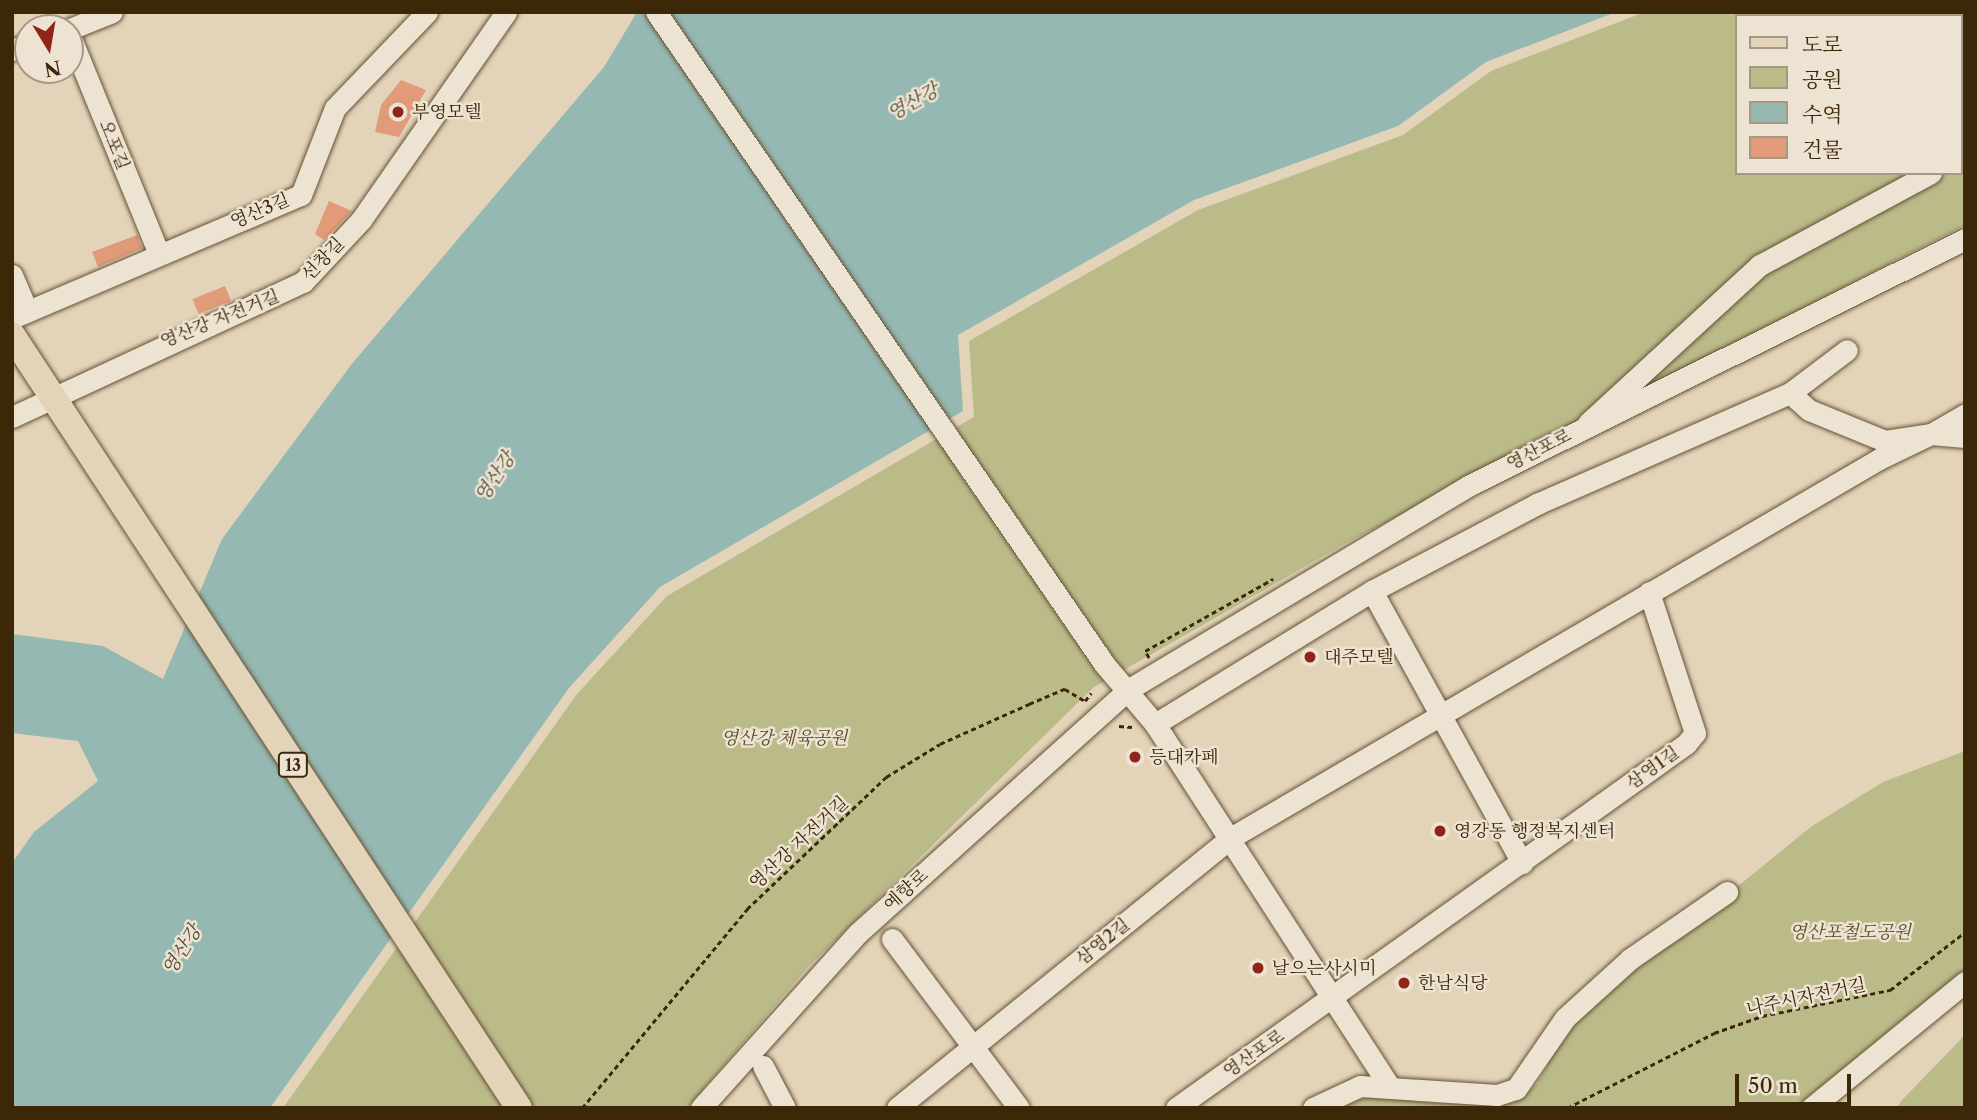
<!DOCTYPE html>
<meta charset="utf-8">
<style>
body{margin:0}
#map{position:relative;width:1977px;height:1120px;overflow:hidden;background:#e3d4b9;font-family:"Libre Caslon Text","Noto Serif KR",serif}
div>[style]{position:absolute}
.green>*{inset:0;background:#bbbb8a}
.water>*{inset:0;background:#95b8b2}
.building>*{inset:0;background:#e19b78;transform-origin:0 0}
.path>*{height:2.5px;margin-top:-1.25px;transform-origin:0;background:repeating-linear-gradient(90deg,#3d2709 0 5px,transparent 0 8.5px)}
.roads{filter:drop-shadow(0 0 2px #665235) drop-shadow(0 0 2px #665235)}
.minor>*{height:21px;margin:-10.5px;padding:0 10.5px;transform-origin:10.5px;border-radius:10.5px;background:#ede3d2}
.major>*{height:26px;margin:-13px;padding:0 13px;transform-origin:13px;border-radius:13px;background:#e3d4b9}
.dots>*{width:19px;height:19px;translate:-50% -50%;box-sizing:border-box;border:4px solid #ede3d2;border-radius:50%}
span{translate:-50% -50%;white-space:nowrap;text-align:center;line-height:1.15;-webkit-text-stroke:5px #ede3d2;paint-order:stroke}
.shield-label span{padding:2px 5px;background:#ede3d2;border:2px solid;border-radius:5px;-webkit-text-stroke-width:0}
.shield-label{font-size:16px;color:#3d2709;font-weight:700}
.poi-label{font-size:18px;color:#3d2709}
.left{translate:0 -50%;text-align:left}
.street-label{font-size:18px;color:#3d2709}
.park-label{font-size:18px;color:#5c4c29;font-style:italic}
.water-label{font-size:19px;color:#534b33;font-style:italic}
.frame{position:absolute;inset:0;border:14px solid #3d2709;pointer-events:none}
.legend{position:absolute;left:1735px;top:14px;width:228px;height:161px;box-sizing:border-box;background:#ede3d2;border:2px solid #a79882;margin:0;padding:9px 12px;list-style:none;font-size:21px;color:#3d2709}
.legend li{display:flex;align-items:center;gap:14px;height:35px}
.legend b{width:35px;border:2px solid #a79882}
.north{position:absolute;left:14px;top:14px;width:70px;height:70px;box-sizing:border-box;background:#ede3d2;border:2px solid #a79882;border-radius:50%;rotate:169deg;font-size:19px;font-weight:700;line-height:28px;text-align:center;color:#3d2709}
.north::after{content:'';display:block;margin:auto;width:24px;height:32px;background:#8f2418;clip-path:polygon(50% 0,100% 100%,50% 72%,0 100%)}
.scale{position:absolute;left:1735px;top:1074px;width:116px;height:32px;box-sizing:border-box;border:4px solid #3d2709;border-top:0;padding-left:9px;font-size:21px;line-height:24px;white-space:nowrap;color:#3d2709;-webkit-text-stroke:5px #ede3d2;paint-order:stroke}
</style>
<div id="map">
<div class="green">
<i style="clip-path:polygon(evenodd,1645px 12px,1965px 12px,1965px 225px,1348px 542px,1094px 687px,807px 968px,687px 1108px,283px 1108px,577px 694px,667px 596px,974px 417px,969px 341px,1198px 210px,1403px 135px,1491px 71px,1645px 12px,1737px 16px,1961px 16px,1961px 173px,1737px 173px,1737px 16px)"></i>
<i style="clip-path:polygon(1965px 751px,1965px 972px,1797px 1108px,1338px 1108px,1365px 1098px,1524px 1095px,1537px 1084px,1563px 1037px,1610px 990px,1812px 826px,1883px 782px)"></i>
<i style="clip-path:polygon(1965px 1035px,1965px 1108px,1897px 1108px,1901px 1101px)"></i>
</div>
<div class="water">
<i style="clip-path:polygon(637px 12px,1616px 12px,1486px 62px,1398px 126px,1194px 200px,958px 335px,963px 411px,660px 587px,569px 688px,270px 1108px,12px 1108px,12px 863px,34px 832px,98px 781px,78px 741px,12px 733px,12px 634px,103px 646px,163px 679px,222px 539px,351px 365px,604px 67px)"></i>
</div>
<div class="building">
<i style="clip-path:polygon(401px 80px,426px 90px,399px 137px,375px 132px,381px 105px)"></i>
<i style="clip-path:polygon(329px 201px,352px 211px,324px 240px,315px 234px)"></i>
<i style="clip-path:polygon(137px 235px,142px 248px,98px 267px,92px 252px)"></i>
<i style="left:225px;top:286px;width:16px;height:35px;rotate:68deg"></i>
</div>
<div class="path">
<i style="left:1149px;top:658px;width:8px;rotate:-120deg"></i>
<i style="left:1145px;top:651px;width:147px;rotate:-29.4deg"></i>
<i style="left:1119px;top:726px;width:13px;rotate:4deg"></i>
<i style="left:582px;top:1108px;width:259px;rotate:-50.3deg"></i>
<i style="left:747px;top:909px;width:192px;rotate:-43.5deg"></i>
<i style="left:886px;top:777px;width:63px;rotate:-31.4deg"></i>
<i style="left:940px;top:744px;width:98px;rotate:-24.2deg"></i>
<i style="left:1029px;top:704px;width:39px;rotate:-23deg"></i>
<i style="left:1065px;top:689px;width:23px;rotate:31deg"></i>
<i style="left:1085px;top:701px;width:10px;rotate:-53deg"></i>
<i style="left:1567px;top:1108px;width:165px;rotate:-27deg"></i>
<i style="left:1714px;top:1033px;width:51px;rotate:-19.5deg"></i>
<i style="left:1762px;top:1016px;width:131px;rotate:-11.5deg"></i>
<i style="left:1890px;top:990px;width:95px;rotate:-37.7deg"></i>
</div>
<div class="roads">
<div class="minor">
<i style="left:656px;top:12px;width:792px;rotate:55.49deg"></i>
<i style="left:1105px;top:665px;width:77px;rotate:49.7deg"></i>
<i style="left:1155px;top:724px;width:429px;rotate:57.1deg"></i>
<i style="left:70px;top:29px;width:45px;rotate:-22deg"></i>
<i style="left:70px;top:36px;width:235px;rotate:67.8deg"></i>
<i style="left:12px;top:50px;width:17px;rotate:-21deg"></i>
<i style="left:1961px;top:157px;width:4px;rotate:-27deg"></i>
<i style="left:12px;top:275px;width:39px;rotate:67deg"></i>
<i style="left:12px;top:318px;width:314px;rotate:-23.1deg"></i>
<i style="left:301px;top:195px;width:93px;rotate:-68.7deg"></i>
<i style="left:335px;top:108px;width:133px;rotate:-46.2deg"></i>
<i style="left:1790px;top:393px;width:25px;rotate:42deg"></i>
<i style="left:1809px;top:410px;width:82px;rotate:22.2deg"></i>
<i style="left:1885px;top:441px;width:47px;rotate:-8.7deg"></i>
<i style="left:1931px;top:434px;width:39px;rotate:-30deg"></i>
<i style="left:12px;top:417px;width:321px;rotate:-24.9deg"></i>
<i style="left:303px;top:282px;width:85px;rotate:-46.9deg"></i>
<i style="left:361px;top:220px;width:254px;rotate:-55.1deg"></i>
<i style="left:1588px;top:423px;width:234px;rotate:-42.6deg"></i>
<i style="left:1760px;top:265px;width:194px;rotate:-28.3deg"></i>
<i style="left:1372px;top:591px;width:311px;rotate:61.1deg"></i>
<i style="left:1155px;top:724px;width:255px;rotate:-31.5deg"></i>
<i style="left:1372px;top:591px;width:187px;rotate:-27.8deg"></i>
<i style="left:1537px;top:504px;width:276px;rotate:-23.7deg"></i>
<i style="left:1790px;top:393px;width:71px;rotate:-37deg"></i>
<i style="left:892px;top:939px;width:211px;rotate:53.1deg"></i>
<i style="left:763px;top:1066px;width:47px;rotate:62.4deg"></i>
<i style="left:701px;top:1108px;width:235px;rotate:-48.1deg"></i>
<i style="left:858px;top:933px;width:365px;rotate:-42deg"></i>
<i style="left:1129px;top:689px;width:395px;rotate:-30.9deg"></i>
<i style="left:1468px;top:486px;width:555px;rotate:-26.43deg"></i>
<i style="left:897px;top:1108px;width:431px;rotate:-39deg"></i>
<i style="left:1232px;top:837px;width:749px;rotate:-30.29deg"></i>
<i style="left:1879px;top:459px;width:58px;rotate:-25.7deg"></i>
<i style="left:1931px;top:434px;width:34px;rotate:5deg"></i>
<i style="left:1176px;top:1108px;width:627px;rotate:-35.52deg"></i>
<i style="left:1686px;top:744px;width:14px;rotate:-51deg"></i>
<i style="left:1695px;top:733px;width:148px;rotate:-108.1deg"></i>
<i style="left:1313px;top:1108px;width:52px;rotate:-25.1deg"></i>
<i style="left:1360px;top:1086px;width:137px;rotate:3.8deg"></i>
<i style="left:1497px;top:1095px;width:20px;rotate:-18deg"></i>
<i style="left:1516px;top:1089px;width:86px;rotate:-55.4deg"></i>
<i style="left:1565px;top:1018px;width:88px;rotate:-42.2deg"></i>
<i style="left:1630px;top:959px;width:118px;rotate:-34.6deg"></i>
<i style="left:1811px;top:1108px;width:199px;rotate:-39.3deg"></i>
</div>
<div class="major">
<i style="left:12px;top:335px;width:924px;rotate:56.74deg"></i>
</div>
</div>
<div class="dots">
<i style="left:398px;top:112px;background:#8f2418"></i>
<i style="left:1310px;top:657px;background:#8f2418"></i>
<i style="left:1135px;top:757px;background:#8f2418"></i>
<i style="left:1440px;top:831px;background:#8f2418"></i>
<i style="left:1258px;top:968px;background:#8f2418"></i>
<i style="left:1404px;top:983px;background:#8f2418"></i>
</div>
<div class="shield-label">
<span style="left:293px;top:765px">13</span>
</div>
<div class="poi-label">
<span class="left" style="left:412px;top:112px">부영모텔</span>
<span class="left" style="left:1324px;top:657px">대주모텔</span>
<span class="left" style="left:1149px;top:757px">등대카페</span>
<span class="left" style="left:1454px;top:831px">영강동 행정복지센터</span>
<span class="left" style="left:1272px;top:968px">날으는사시미</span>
<span class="left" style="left:1418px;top:983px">한남식당</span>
</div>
<div class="street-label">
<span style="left:114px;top:145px;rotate:68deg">오포길</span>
<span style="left:260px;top:211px;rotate:-23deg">영산3길</span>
<span style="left:323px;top:259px;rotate:-46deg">선창길</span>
<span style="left:220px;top:319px;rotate:-22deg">영산강 자전거길</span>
<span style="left:1539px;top:450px;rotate:-27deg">영산포로</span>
<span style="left:1653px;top:768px;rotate:-36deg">삼영1길</span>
<span style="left:799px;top:843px;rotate:-43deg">영산강 자전거길</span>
<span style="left:906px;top:890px;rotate:-42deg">예향로</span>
<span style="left:1103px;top:942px;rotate:-39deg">삼영2길</span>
<span style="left:1806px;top:997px;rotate:-12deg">나주시자전거길</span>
<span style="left:1254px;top:1054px;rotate:-35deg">영산포로</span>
</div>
<div class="park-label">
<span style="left:784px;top:738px">영산강 체육공원</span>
<span style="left:1850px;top:932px">영산포철도공원</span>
</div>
<div class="water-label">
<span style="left:913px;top:102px;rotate:-29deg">영산강</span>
<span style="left:495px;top:477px;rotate:-56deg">영산강</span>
<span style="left:182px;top:950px;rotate:-58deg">영산강</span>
</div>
<div class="frame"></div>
<ul class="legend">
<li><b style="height:9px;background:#e3d4b9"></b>도로</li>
<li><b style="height:19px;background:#bbbb8a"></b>공원</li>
<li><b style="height:19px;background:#95b8b2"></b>수역</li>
<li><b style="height:19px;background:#e19b78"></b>건물</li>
</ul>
<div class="north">N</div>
<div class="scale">50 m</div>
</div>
